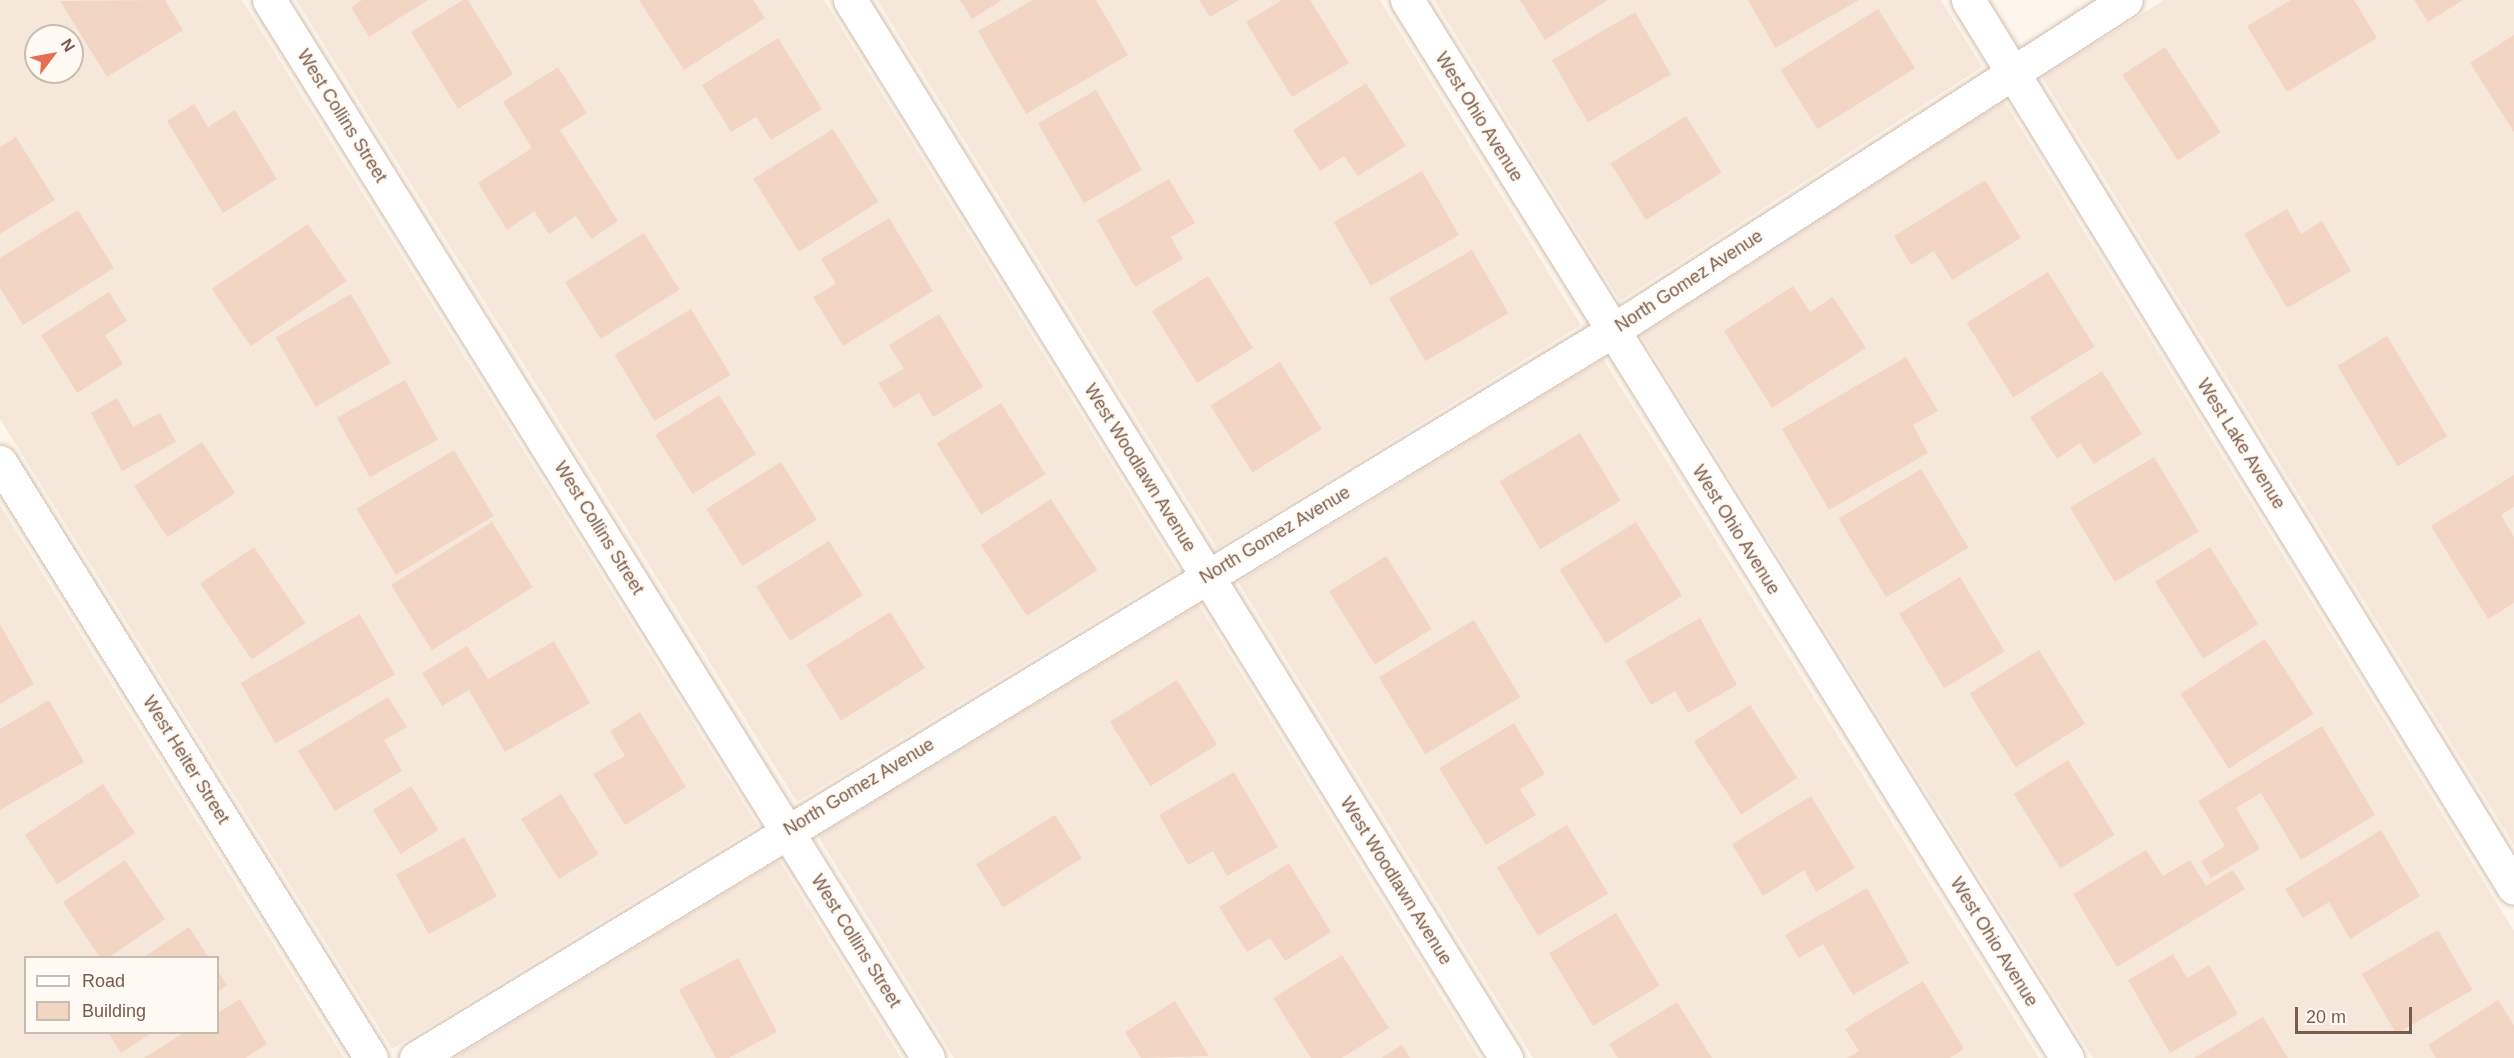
<!DOCTYPE html>
<style>
body{margin:0}
#map{position:relative;width:2514px;height:1058px;overflow:hidden;background:#fdf6ec;font-family:Helvetica,sans-serif}
div>[style]{position:absolute}
.residential>*{inset:0;background:#f5e8da}
.building>*{inset:0;background:#f3d5c3;transform-origin:0 0}
.roads{filter:drop-shadow(0 0 2px #d1beb0) drop-shadow(0 0 2px #d1beb0)}
.minor>*{height:33px;margin:-16.5px;padding:0 16.5px;transform-origin:16.5px;border-radius:16.5px;background:#fff}
span{translate:-50% -50%;white-space:nowrap;text-align:center;line-height:1.15;-webkit-text-stroke:4.5px #fffaf3;paint-order:stroke}
.street-label{font-size:18px;color:#7a5c4d}
.legend{position:absolute;left:24px;top:956px;width:195px;height:78px;box-sizing:border-box;background:#fffaf3;border:2px solid #cabbb1;margin:0;padding:8px 10px;list-style:none;font-size:18px;color:#7a5c4d}
.legend li{display:flex;align-items:center;gap:12px;height:30px}
.legend b{width:30px;border:2px solid #cabbb1}
.north{position:absolute;left:24px;top:24px;width:60px;height:60px;box-sizing:border-box;background:#fffaf3;border:2px solid #cabbb1;border-radius:50%;rotate:58deg;font-size:16px;font-weight:700;line-height:24px;text-align:center;color:#7a5c4d}
.north::after{content:'';display:block;margin:auto;width:21px;height:27px;background:#e76f51;clip-path:polygon(50% 0,100% 100%,50% 72%,0 100%)}
.scale{position:absolute;left:2295px;top:1007px;width:117px;height:27px;box-sizing:border-box;border:3px solid #7a5c4d;border-top:0;padding-left:8px;font-size:18px;line-height:21px;white-space:nowrap;color:#7a5c4d;-webkit-text-stroke:4px #fffaf3;paint-order:stroke}
</style>
<div id="map">
<div class="residential">
<i style="clip-path:polygon(evenodd,0 0,242px 0,758px 826px,392px 1049px,0 419px,0 0,36px 36px,72px 36px,72px 72px,36px 72px,36px 36px)"></i>
<i style="clip-path:polygon(296px 0,824px 0,1178px 571px,797px 802px)"></i>
<i style="clip-path:polygon(877px 0,1380px 0,1581px 325px,1217px 548px)"></i>
<i style="clip-path:polygon(1434px 0,1941px 0,1982px 67px,1620px 301px)"></i>
<i style="clip-path:polygon(2164px 0,2514px 0,2514px 845px,2042px 77px)"></i>
<i style="clip-path:polygon(2004px 101px,2514px 931px,2514px 1058px,2093px 1058px,1641px 335px)"></i>
<i style="clip-path:polygon(1603px 359px,2039px 1058px,1533px 1058px,1238px 582px)"></i>
<i style="clip-path:polygon(evenodd,0 505px,344px 1058px,0 1058px,0 505px,26px 958px,218px 958px,218px 1032px,26px 1032px,26px 958px)"></i>
<i style="clip-path:polygon(1199px 605px,1479px 1058px,954px 1058px,818px 836px)"></i>
<i style="clip-path:polygon(779px 860px,901px 1058px,454px 1058px)"></i>
</div>
<div class="building">
<i style="clip-path:polygon(165px 0,183px 30px,107px 77px,60px 1px)"></i>
<i style="clip-path:polygon(362px 0,428px 0,369px 37px,351px 7px)"></i>
<i style="clip-path:polygon(463px 0,468px 0,513px 74px,458px 109px,411px 32px)"></i>
<i style="clip-path:polygon(639px 0,753px 0,765px 18px,684px 70px)"></i>
<i style="clip-path:polygon(960px 0,1002px 0,972px 19px)"></i>
<i style="clip-path:polygon(1033px 0,1096px 0,1128px 55px,1026px 114px,978px 31px)"></i>
<i style="clip-path:polygon(1199px 0,1239px 0,1210px 17px)"></i>
<i style="clip-path:polygon(1282px 0,1310px 0,1349px 63px,1292px 97px,1246px 22px)"></i>
<i style="clip-path:polygon(1520px 0,1608px 0,1545px 40px)"></i>
<i style="clip-path:polygon(1748px 0,1859px 0,1775px 48px)"></i>
<i style="clip-path:polygon(2291px 0,2354px 0,2377px 38px,2287px 92px,2247px 26px)"></i>
<i style="clip-path:polygon(2414px 0,2463px 0,2428px 22px)"></i>
<i style="left:1878px;top:9px;width:70px;height:115px;rotate:58deg"></i>
<i style="left:1635px;top:12px;width:72px;height:96px;rotate:60deg"></i>
<i style="clip-path:polygon(2514px 35px,2514px 132px,2470px 63px)"></i>
<i style="clip-path:polygon(778px 38px,822px 109px,771px 140px,756px 117px,731px 132px,702px 85px)"></i>
<i style="left:2165px;top:47px;width:102px;height:51px;rotate:57deg"></i>
<i style="clip-path:polygon(558px 67px,587px 113px,560px 130px,618px 221px,591px 239px,576px 216px,549px 234px,534px 211px,507px 230px,478px 183px,532px 148px,503px 102px)"></i>
<i style="clip-path:polygon(1366px 83px,1406px 146px,1358px 176px,1344px 156px,1320px 171px,1293px 130px)"></i>
<i style="left:1096px;top:90px;width:92px;height:67px;rotate:60deg"></i>
<i style="clip-path:polygon(194px 104px,208px 127px,235px 110px,277px 179px,223px 213px,167px 121px)"></i>
<i style="left:1686px;top:116px;width:67px;height:89px;rotate:58deg"></i>
<i style="left:833px;top:129px;width:86px;height:94px;rotate:58deg"></i>
<i style="clip-path:polygon(16px 137px,55px 200px,0 234px,0 147px)"></i>
<i style="left:1422px;top:171px;width:74px;height:102px;rotate:60deg"></i>
<i style="clip-path:polygon(1169px 179px,1195px 223px,1171px 237px,1183px 259px,1135px 287px,1097px 220px)"></i>
<i style="clip-path:polygon(1985px 180px,2021px 238px,1952px 280px,1934px 251px,1911px 265px,1894px 236px)"></i>
<i style="clip-path:polygon(2287px 209px,2301px 234px,2322px 221px,2351px 271px,2287px 308px,2244px 234px)"></i>
<i style="clip-path:polygon(78px 210px,114px 268px,23px 325px,0 288px,0 258px)"></i>
<i style="clip-path:polygon(889px 218px,933px 291px,843px 346px,813px 297px,836px 284px,821px 259px)"></i>
<i style="left:308px;top:224px;width:69px;height:116px;rotate:56deg"></i>
<i style="left:644px;top:233px;width:67px;height:93px;rotate:58deg"></i>
<i style="left:1472px;top:250px;width:73px;height:96px;rotate:60deg"></i>
<i style="left:2048px;top:272px;width:88px;height:96px;rotate:58deg"></i>
<i style="left:1208px;top:276px;width:85px;height:66px;rotate:58deg"></i>
<i style="clip-path:polygon(1793px 286px,1810px 312px,1833px 297px,1866px 348px,1772px 408px,1724px 331px)"></i>
<i style="clip-path:polygon(109px 292px,127px 321px,105px 335px,123px 364px,77px 393px,41px 335px)"></i>
<i style="left:351px;top:294px;width:80px;height:87px;rotate:60deg"></i>
<i style="left:691px;top:309px;width:77px;height:89px;rotate:59deg"></i>
<i style="clip-path:polygon(939px 314px,983px 387px,933px 417px,919px 393px,894px 408px,878px 383px,904px 369px,889px 345px)"></i>
<i style="left:2387px;top:336px;width:117px;height:58px;rotate:59deg"></i>
<i style="clip-path:polygon(1906px 357px,1938px 411px,1913px 425px,1928px 453px,1829px 510px,1782px 429px)"></i>
<i style="left:1280px;top:362px;width:79px;height:82px;rotate:58deg"></i>
<i style="clip-path:polygon(2102px 371px,2142px 434px,2094px 464px,2080px 443px,2057px 459px,2030px 417px)"></i>
<i style="left:405px;top:380px;width:68px;height:78px;rotate:61deg"></i>
<i style="left:719px;top:395px;width:70px;height:75px;rotate:58deg"></i>
<i style="clip-path:polygon(117px 398px,133px 427px,160px 413px,176px 442px,122px 471px,91px 413px)"></i>
<i style="left:1001px;top:403px;width:84px;height:76px;rotate:58deg"></i>
<i style="left:1580px;top:433px;width:79px;height:94px;rotate:59deg"></i>
<i style="left:202px;top:442px;width:61px;height:81px;rotate:57deg"></i>
<i style="left:454px;top:450px;width:77px;height:114px;rotate:59deg"></i>
<i style="left:2154px;top:457px;width:87px;height:98px;rotate:59deg"></i>
<i style="left:781px;top:462px;width:68px;height:88px;rotate:58deg"></i>
<i style="left:1921px;top:469px;width:92px;height:96px;rotate:59deg"></i>
<i style="clip-path:polygon(2514px 475px,2514px 507px,2501px 515px,2514px 537px,2514px 603px,2488px 619px,2431px 526px)"></i>
<i style="left:1051px;top:499px;width:85px;height:84px;rotate:57deg"></i>
<i style="left:492px;top:522px;width:77px;height:119px;rotate:58deg"></i>
<i style="left:1636px;top:522px;width:87px;height:90px;rotate:58deg"></i>
<i style="left:829px;top:541px;width:64px;height:86px;rotate:58deg"></i>
<i style="left:254px;top:547px;width:92px;height:65px;rotate:56deg"></i>
<i style="left:2210px;top:547px;width:91px;height:65px;rotate:58deg"></i>
<i style="left:1386px;top:556px;width:86px;height:67px;rotate:58deg"></i>
<i style="left:1960px;top:577px;width:87px;height:71px;rotate:59deg"></i>
<i style="left:890px;top:612px;width:66px;height:99px;rotate:58deg"></i>
<i style="left:360px;top:614px;width:70px;height:138px;rotate:60deg"></i>
<i style="clip-path:polygon(1700px 618px,1737px 685px,1688px 713px,1675px 691px,1651px 705px,1625px 661px)"></i>
<i style="left:1474px;top:620px;width:90px;height:111px;rotate:59deg"></i>
<i style="clip-path:polygon(0 624px,34px 684px,0 704px)"></i>
<i style="left:2265px;top:639px;width:89px;height:101px;rotate:57deg"></i>
<i style="clip-path:polygon(554px 641px,590px 703px,505px 752px,469px 690px,442px 706px,422px 673px,467px 646px,488px 679px)"></i>
<i style="left:2039px;top:650px;width:87px;height:82px;rotate:58deg"></i>
<i style="left:1177px;top:680px;width:76px;height:79px;rotate:58deg"></i>
<i style="clip-path:polygon(388px 697px,407px 727px,384px 740px,402px 771px,335px 811px,298px 751px)"></i>
<i style="clip-path:polygon(49px 700px,84px 762px,0 810px,0 729px)"></i>
<i style="left:1750px;top:705px;width:87px;height:67px;rotate:57deg"></i>
<i style="clip-path:polygon(640px 712px,686px 787px,625px 825px,593px 774px,625px 756px,610px 731px)"></i>
<i style="clip-path:polygon(1514px 723px,1545px 774px,1520px 789px,1536px 815px,1486px 845px,1439px 768px)"></i>
<i style="clip-path:polygon(2322px 726px,2375px 815px,2301px 860px,2261px 793px,2236px 808px,2260px 849px,2211px 878px,2201px 861px,2225px 846px,2198px 801px)"></i>
<i style="left:2068px;top:760px;width:88px;height:64px;rotate:58deg"></i>
<i style="clip-path:polygon(1234px 772px,1278px 847px,1227px 876px,1213px 851px,1188px 865px,1159px 815px)"></i>
<i style="left:103px;top:784px;width:59px;height:93px;rotate:57deg"></i>
<i style="left:411px;top:786px;width:52px;height:45px;rotate:58deg"></i>
<i style="left:561px;top:794px;width:71px;height:47px;rotate:58deg"></i>
<i style="clip-path:polygon(1811px 796px,1855px 868px,1816px 892px,1804px 870px,1763px 896px,1732px 844px)"></i>
<i style="left:1055px;top:815px;width:51px;height:93px;rotate:58deg"></i>
<i style="left:1567px;top:825px;width:80px;height:82px;rotate:59deg"></i>
<i style="clip-path:polygon(2381px 830px,2420px 896px,2350px 939px,2329px 902px,2303px 918px,2285px 889px)"></i>
<i style="left:464px;top:837px;width:68px;height:78px;rotate:61deg"></i>
<i style="clip-path:polygon(2146px 850px,2163px 876px,2190px 860px,2206px 886px,2233px 870px,2245px 889px,2117px 967px,2073px 894px)"></i>
<i style="clip-path:polygon(125px 860px,165px 919px,108px 958px,100px 958px,63px 902px)"></i>
<i style="clip-path:polygon(1289px 863px,1331px 932px,1285px 961px,1270px 938px,1247px 952px,1219px 907px)"></i>
<i style="clip-path:polygon(1867px 888px,1909px 963px,1853px 995px,1823px 944px,1799px 958px,1785px 935px)"></i>
<i style="left:1616px;top:913px;width:85px;height:78px;rotate:59deg"></i>
<i style="clip-path:polygon(189px 927px,209px 958px,142px 958px)"></i>
<i style="left:2438px;top:930px;width:69px;height:88px;rotate:60deg"></i>
<i style="clip-path:polygon(2173px 954px,2187px 978px,2209px 965px,2238px 1014px,2170px 1053px,2128px 980px)"></i>
<i style="clip-path:polygon(1342px 955px,1389px 1028px,1342px 1058px,1311px 1058px,1273px 998px)"></i>
<i style="clip-path:polygon(738px 958px,777px 1032px,729px 1058px,716px 1058px,679px 990px)"></i>
<i style="clip-path:polygon(218px 971px,227px 985px,218px 991px)"></i>
<i style="clip-path:polygon(1923px 981px,1964px 1049px,1950px 1058px,1847px 1058px,1859px 1051px,1845px 1029px)"></i>
<i style="clip-path:polygon(240px 999px,267px 1044px,245px 1058px,144px 1058px,185px 1032px,218px 1032px,218px 1013px)"></i>
<i style="clip-path:polygon(2498px 1000px,2514px 1025px,2514px 1058px,2436px 1058px,2428px 1045px)"></i>
<i style="clip-path:polygon(1175px 1001px,1209px 1056px,1141px 1058px,1125px 1032px)"></i>
<i style="clip-path:polygon(1677px 1002px,1712px 1058px,1618px 1058px,1609px 1044px)"></i>
<i style="clip-path:polygon(2263px 1017px,2288px 1058px,2194px 1058px)"></i>
<i style="clip-path:polygon(108px 1032px,153px 1032px,121px 1053px)"></i>
<i style="clip-path:polygon(1402px 1045px,1410px 1058px,1381px 1058px)"></i>
</div>
<div class="roads">
<div class="minor">
<i style="left:269px;top:0;width:1246px;rotate:58.08deg"></i>
<i style="left:850px;top:0;width:1245px;rotate:58.2deg"></i>
<i style="left:1407px;top:0;width:1247px;rotate:58.04deg"></i>
<i style="left:1968px;top:0;width:1042px;rotate:58.41deg"></i>
<i style="left:0;top:462px;width:702px;rotate:58.1deg"></i>
<i style="left:416px;top:1058px;width:1400px;rotate:-31.29deg"></i>
<i style="left:1612px;top:331px;width:611px;rotate:-32.78deg"></i>
</div>
</div>
<div class="street-label">
<span style="left:342px;top:116px;rotate:58deg">West Collins Street</span>
<span style="left:1479px;top:117px;rotate:58deg">West Ohio Avenue</span>
<span style="left:1689px;top:281px;rotate:-33deg">North Gomez Avenue</span>
<span style="left:2241px;top:444px;rotate:58deg">West Lake Avenue</span>
<span style="left:1140px;top:468px;rotate:58deg">West Woodlawn Avenue</span>
<span style="left:599px;top:528px;rotate:58deg">West Collins Street</span>
<span style="left:1736px;top:530px;rotate:58deg">West Ohio Avenue</span>
<span style="left:1275px;top:535px;rotate:-31deg">North Gomez Avenue</span>
<span style="left:186px;top:760px;rotate:58deg">West Heiter Street</span>
<span style="left:859px;top:787px;rotate:-31deg">North Gomez Avenue</span>
<span style="left:1396px;top:881px;rotate:58deg">West Woodlawn Avenue</span>
<span style="left:856px;top:941px;rotate:58deg">West Collins Street</span>
<span style="left:1994px;top:942px;rotate:58deg">West Ohio Avenue</span>
</div>
<ul class="legend">
<li><b style="height:8px;background:#fff"></b>Road</li>
<li><b style="height:16px;background:#f3d5c3"></b>Building</li>
</ul>
<div class="north">N</div>
<div class="scale">20 m</div>
</div>
